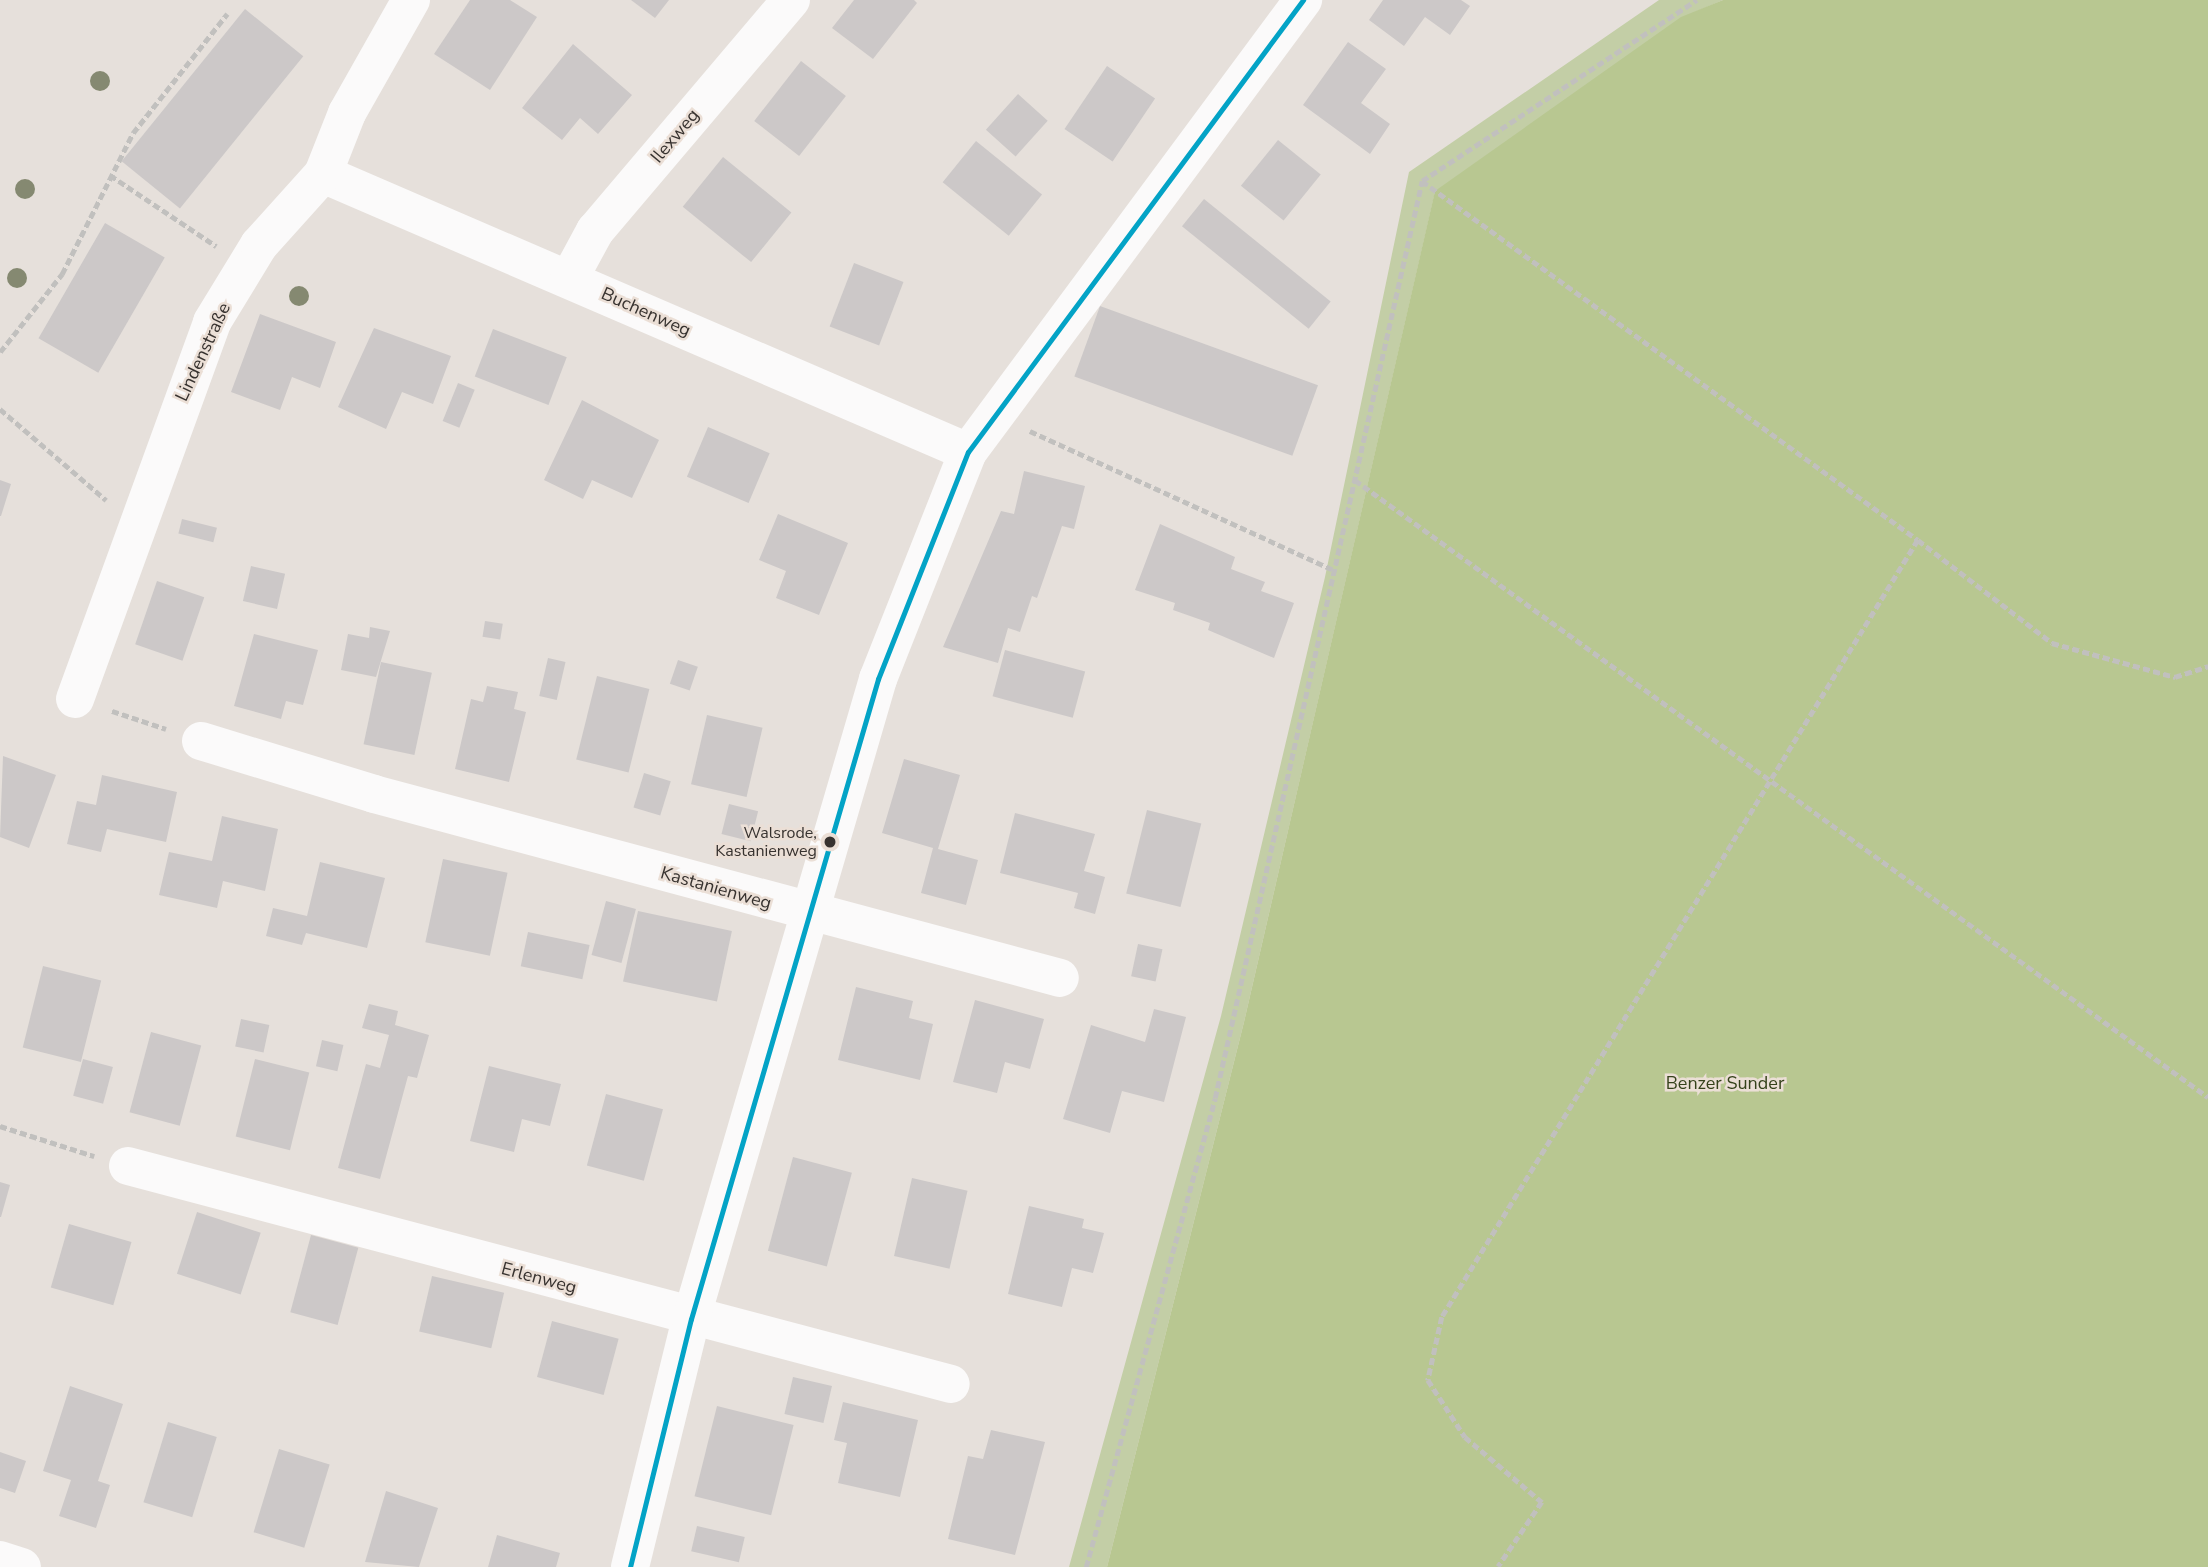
<!DOCTYPE html>
<meta charset="utf-8">
<style>
body{margin:0}
#map{position:relative;width:2208px;height:1567px;overflow:hidden;background:#e6e0db;font-family:"Nunito Sans",sans-serif}
div>[style]{position:absolute}
.green>*{inset:0;background:#c3cea6}
.forest>*{inset:0;background:#b8c791}
.building>*{inset:0;background:#ccc8c8;transform-origin:0 0}
.path>*{height:4.5px;margin-top:-2.25px;transform-origin:0;background:repeating-linear-gradient(90deg,#c1c0be 0 7px,transparent 0 10.5px)}
.minor>*{height:38px;margin:-19px;padding:0 19px;transform-origin:19px;border-radius:19px;background:#fbfafa}
.bus-1>*{height:5px;margin:-2.5px;padding:0 2.5px;transform-origin:2.5px;border-radius:2.5px;background:#03a3c6}
.trees>*{width:20px;height:20px;margin:-10px;border-radius:50%;background:#858971}
.dots>*{width:19px;height:19px;translate:-50% -50%;box-sizing:border-box;border:4px solid #ebdfd6;border-radius:50%}
span{translate:-50% -50%;white-space:nowrap;text-align:center;line-height:1.15;-webkit-text-stroke:5px #ebdfd6;paint-order:stroke}
.bus-label{font-size:16px;color:#37322f}
.right{translate:-100% -50%;text-align:right}
.street-label{font-size:18px;color:#37322f}
.park-label{font-size:18px;color:#35421b}
</style>
<div id="map">
<div class="green">
<i style="clip-path:polygon(1659px 0,1723px 0,1681px 18px,1435px 192px,1244px 1022px,1107px 1567px,1069px 1567px,1221px 1016px,1325px 577px,1409px 172px)"></i>
</div>
<div class="forest">
<i style="clip-path:polygon(1723px 0,2208px 0,2208px 1567px,1107px 1567px,1244px 1022px,1435px 191px,1681px 17px)"></i>
</div>
<div class="building">
<i style="clip-path:polygon(470px 0,510px 0,537px 17px,490px 90px,434px 54px)"></i>
<i style="clip-path:polygon(631px 0,669px 0,655px 18px)"></i>
<i style="clip-path:polygon(854px 0,914px 0,917px 3px,873px 59px,832px 28px)"></i>
<i style="clip-path:polygon(1383px 0,1461px 0,1470px 6px,1450px 35px,1425px 17px,1404px 46px,1369px 20px)"></i>
<i style="left:245px;top:9px;width:75px;height:196px;rotate:39deg"></i>
<i style="clip-path:polygon(1348px 42px,1386px 69px,1361px 103px,1390px 124px,1370px 154px,1303px 105px)"></i>
<i style="clip-path:polygon(573px 44px,632px 95px,598px 134px,580px 118px,562px 140px,522px 108px)"></i>
<i style="left:801px;top:61px;width:57px;height:76px;rotate:38deg"></i>
<i style="left:1107px;top:66px;width:58px;height:76px;rotate:34deg"></i>
<i style="left:1018px;top:94px;width:40px;height:48px;rotate:42deg"></i>
<i style="left:1278px;top:140px;width:55px;height:59px;rotate:39deg"></i>
<i style="left:976px;top:141px;width:85px;height:53px;rotate:39deg"></i>
<i style="left:723px;top:157px;width:88px;height:64px;rotate:39deg"></i>
<i style="left:1204px;top:199px;width:163px;height:35px;rotate:39deg"></i>
<i style="left:105px;top:223px;width:69px;height:133px;rotate:30deg"></i>
<i style="left:854px;top:263px;width:53px;height:68px;rotate:21deg"></i>
<i style="left:1100px;top:306px;width:232px;height:75px;rotate:20deg"></i>
<i style="clip-path:polygon(260px 314px,336px 342px,320px 388px,292px 377px,280px 410px,231px 392px)"></i>
<i style="clip-path:polygon(374px 328px,451px 356px,433px 404px,402px 392px,386px 429px,338px 407px)"></i>
<i style="left:493px;top:329px;width:79px;height:51px;rotate:21deg"></i>
<i style="left:458px;top:383px;width:18px;height:41px;rotate:22deg"></i>
<i style="clip-path:polygon(582px 400px,659px 440px,632px 498px,592px 480px,583px 499px,544px 480px)"></i>
<i style="left:708px;top:427px;width:67px;height:54px;rotate:23deg"></i>
<i style="clip-path:polygon(1024px 471px,1085px 486px,1074px 529px,1062px 526px,1037px 598px,1032px 596px,1020px 632px,1008px 628px,998px 663px,943px 647px,1001px 511px,1014px 514px)"></i>
<i style="clip-path:polygon(0 480px,11px 484px,1px 516px,0 516px)"></i>
<i style="clip-path:polygon(778px 514px,848px 543px,819px 615px,776px 598px,786px 571px,759px 560px)"></i>
<i style="left:182px;top:519px;width:36px;height:15px;rotate:14deg"></i>
<i style="clip-path:polygon(1160px 524px,1235px 557px,1231px 569px,1265px 582px,1261px 591px,1294px 603px,1274px 658px,1208px 630px,1210px 623px,1173px 610px,1175px 603px,1135px 590px)"></i>
<i style="left:251px;top:566px;width:35px;height:36px;rotate:13deg"></i>
<i style="left:157px;top:581px;width:50px;height:67px;rotate:19deg"></i>
<i style="left:485px;top:621px;width:18px;height:16px;rotate:9deg"></i>
<i style="clip-path:polygon(370px 627px,390px 631px,376px 677px,341px 670px,348px 634px,369px 638px)"></i>
<i style="clip-path:polygon(254px 634px,318px 650px,303px 705px,286px 701px,281px 719px,234px 706px)"></i>
<i style="left:1005px;top:650px;width:83px;height:48px;rotate:15deg"></i>
<i style="left:548px;top:658px;width:18px;height:39px;rotate:13deg"></i>
<i style="left:678px;top:660px;width:21px;height:25px;rotate:19deg"></i>
<i style="left:381px;top:662px;width:52px;height:84px;rotate:12deg"></i>
<i style="left:597px;top:676px;width:54px;height:86px;rotate:14deg"></i>
<i style="clip-path:polygon(487px 686px,518px 692px,514px 709px,526px 712px,509px 782px,455px 769px,471px 699px,483px 702px)"></i>
<i style="left:707px;top:715px;width:57px;height:71px;rotate:13deg"></i>
<i style="clip-path:polygon(3px 756px,56px 775px,29px 848px,0 837px)"></i>
<i style="clip-path:polygon(904px 759px,960px 775px,938px 849px,978px 860px,966px 905px,921px 893px,933px 848px,882px 833px)"></i>
<i style="left:644px;top:773px;width:28px;height:36px;rotate:17deg"></i>
<i style="clip-path:polygon(102px 775px,177px 792px,166px 842px,107px 829px,101px 852px,67px 844px,77px 801px,96px 805px)"></i>
<i style="left:729px;top:804px;width:30px;height:31px;rotate:14deg"></i>
<i style="left:1147px;top:810px;width:56px;height:86px;rotate:14deg"></i>
<i style="clip-path:polygon(1015px 813px,1095px 834px,1084px 871px,1105px 877px,1095px 914px,1074px 908px,1078px 893px,1000px 873px)"></i>
<i style="clip-path:polygon(222px 816px,278px 829px,265px 891px,223px 881px,217px 908px,159px 895px,169px 852px,212px 861px)"></i>
<i style="left:443px;top:859px;width:66px;height:85px;rotate:12deg"></i>
<i style="clip-path:polygon(320px 862px,385px 878px,367px 948px,306px 933px,302px 945px,266px 936px,273px 908px,307px 916px)"></i>
<i style="left:606px;top:901px;width:31px;height:56px;rotate:15deg"></i>
<i style="left:638px;top:911px;width:96px;height:72px;rotate:12deg"></i>
<i style="left:528px;top:932px;width:63px;height:35px;rotate:12deg"></i>
<i style="left:1138px;top:944px;width:25px;height:33px;rotate:12deg"></i>
<i style="left:43px;top:966px;width:60px;height:84px;rotate:14deg"></i>
<i style="clip-path:polygon(856px 987px,913px 1001px,909px 1018px,933px 1024px,920px 1080px,838px 1060px)"></i>
<i style="clip-path:polygon(975px 1000px,1044px 1019px,1030px 1069px,1005px 1062px,997px 1093px,953px 1082px)"></i>
<i style="clip-path:polygon(369px 1004px,398px 1011px,395px 1025px,429px 1035px,417px 1078px,408px 1076px,380px 1179px,338px 1168px,366px 1064px,380px 1068px,389px 1035px,362px 1028px)"></i>
<i style="clip-path:polygon(1154px 1009px,1186px 1017px,1164px 1102px,1122px 1091px,1110px 1133px,1063px 1119px,1091px 1025px,1145px 1042px)"></i>
<i style="left:241px;top:1019px;width:29px;height:28px;rotate:12deg"></i>
<i style="left:151px;top:1032px;width:52px;height:83px;rotate:15deg"></i>
<i style="left:322px;top:1040px;width:22px;height:27px;rotate:13deg"></i>
<i style="left:83px;top:1059px;width:31px;height:38px;rotate:15deg"></i>
<i style="left:255px;top:1059px;width:56px;height:80px;rotate:14deg"></i>
<i style="clip-path:polygon(489px 1066px,561px 1084px,550px 1126px,522px 1119px,514px 1152px,470px 1141px)"></i>
<i style="left:606px;top:1094px;width:59px;height:74px;rotate:15deg"></i>
<i style="left:793px;top:1157px;width:61px;height:97px;rotate:15deg"></i>
<i style="left:912px;top:1178px;width:57px;height:80px;rotate:13deg"></i>
<i style="clip-path:polygon(0 1182px,10px 1185px,1px 1217px,0 1217px)"></i>
<i style="clip-path:polygon(1029px 1206px,1084px 1219px,1082px 1228px,1104px 1233px,1093px 1273px,1072px 1268px,1062px 1307px,1008px 1294px)"></i>
<i style="left:197px;top:1212px;width:67px;height:65px;rotate:18deg"></i>
<i style="left:69px;top:1224px;width:65px;height:66px;rotate:16deg"></i>
<i style="left:311px;top:1235px;width:49px;height:80px;rotate:15deg"></i>
<i style="left:432px;top:1276px;width:74px;height:57px;rotate:13deg"></i>
<i style="left:552px;top:1321px;width:69px;height:58px;rotate:15deg"></i>
<i style="left:793px;top:1377px;width:40px;height:38px;rotate:13deg"></i>
<i style="clip-path:polygon(70px 1386px,123px 1404px,98px 1481px,110px 1485px,96px 1528px,59px 1516px,71px 1480px,43px 1471px)"></i>
<i style="clip-path:polygon(843px 1402px,918px 1420px,900px 1497px,838px 1483px,847px 1443px,834px 1440px)"></i>
<i style="left:717px;top:1406px;width:79px;height:93px;rotate:14deg"></i>
<i style="left:168px;top:1422px;width:51px;height:84px;rotate:17deg"></i>
<i style="clip-path:polygon(991px 1430px,1045px 1442px,1015px 1555px,948px 1539px,968px 1456px,983px 1459px)"></i>
<i style="left:279px;top:1449px;width:53px;height:87px;rotate:17deg"></i>
<i style="clip-path:polygon(0 1452px,26px 1461px,15px 1493px,0 1488px)"></i>
<i style="clip-path:polygon(386px 1491px,438px 1508px,419px 1567px,365px 1562px)"></i>
<i style="left:697px;top:1526px;width:49px;height:26px;rotate:13deg"></i>
<i style="clip-path:polygon(497px 1535px,560px 1553px,556px 1567px,488px 1567px)"></i>
</div>
<div class="path">
<i style="left:110px;top:175px;width:128px;rotate:33.8deg"></i>
<i style="left:1422px;top:181px;width:612px;rotate:35.9deg"></i>
<i style="left:1918px;top:540px;width:911px;rotate:121.49deg"></i>
<i style="left:1442px;top:1317px;width:65px;rotate:102.5deg"></i>
<i style="left:1428px;top:1380px;width:68px;rotate:57deg"></i>
<i style="left:1465px;top:1437px;width:101px;rotate:40.2deg"></i>
<i style="left:1542px;top:1502px;width:78px;rotate:124.1deg"></i>
<i style="left:0;top:352px;width:100px;rotate:-51.5deg"></i>
<i style="left:62px;top:274px;width:158px;rotate:-63.3deg"></i>
<i style="left:133px;top:133px;width:152px;rotate:-51.7deg"></i>
<i style="left:0;top:409px;width:140px;rotate:40.6deg"></i>
<i style="left:1030px;top:431px;width:337px;rotate:24.6deg"></i>
<i style="left:1355px;top:480px;width:1053px;rotate:35.88deg"></i>
<i style="left:1918px;top:540px;width:169px;rotate:37.5deg"></i>
<i style="left:2052px;top:643px;width:128px;rotate:15.5deg"></i>
<i style="left:2175px;top:677px;width:35px;rotate:-18deg"></i>
<i style="left:112px;top:711px;width:57px;rotate:18.4deg"></i>
<i style="left:0;top:1126px;width:99px;rotate:17.7deg"></i>
<i style="left:1086px;top:1567px;width:486px;rotate:-74.6deg"></i>
<i style="left:1215px;top:1098px;width:940px;rotate:-77.28deg"></i>
<i style="left:1422px;top:181px;width:329px;rotate:-33.4deg"></i>
</div>
<div class="minor">
<i style="left:323px;top:174px;width:702px;rotate:23.32deg"></i>
<i style="left:569px;top:279px;width:55px;rotate:-61.6deg"></i>
<i style="left:595px;top:231px;width:303px;rotate:-49.7deg"></i>
<i style="left:75px;top:699px;width:401px;rotate:-70deg"></i>
<i style="left:212px;top:322px;width:90px;rotate:-58.6deg"></i>
<i style="left:259px;top:245px;width:96px;rotate:-48deg"></i>
<i style="left:323px;top:174px;width:66px;rotate:-68.5deg"></i>
<i style="left:347px;top:113px;width:130px;rotate:-60.5deg"></i>
<i style="left:201px;top:741px;width:181px;rotate:17deg"></i>
<i style="left:374px;top:794px;width:710px;rotate:15.01deg"></i>
<i style="left:128px;top:1166px;width:851px;rotate:14.84deg"></i>
<i style="left:0;top:1560px;width:23px;rotate:18deg"></i>
<i style="left:630px;top:1567px;width:255px;rotate:-76.2deg"></i>
<i style="left:691px;top:1319px;width:667px;rotate:-73.71deg"></i>
<i style="left:878px;top:679px;width:244px;rotate:-68.4deg"></i>
<i style="left:968px;top:452px;width:563px;rotate:-53.46deg"></i>
</div>
<div class="bus-1">
<i style="left:630px;top:1567px;width:255px;rotate:-76.2deg"></i>
<i style="left:691px;top:1319px;width:667px;rotate:-73.71deg"></i>
<i style="left:878px;top:679px;width:244px;rotate:-68.4deg"></i>
<i style="left:968px;top:452px;width:563px;rotate:-53.46deg"></i>
</div>
<div class="trees">
<i style="left:100px;top:81px"></i>
<i style="left:25px;top:189px"></i>
<i style="left:17px;top:278px"></i>
<i style="left:299px;top:296px"></i>
</div>
<div class="dots">
<i style="left:830px;top:842px;background:#37322f"></i>
</div>
<div class="bus-label">
<span class="right" style="left:817px;top:842px">Walsrode,<br>Kastanienweg</span>
</div>
<div class="street-label">
<span style="left:675px;top:136px;rotate:-50deg">Ilexweg</span>
<span style="left:646px;top:312px;rotate:24deg">Buchenweg</span>
<span style="left:203px;top:352px;rotate:-65deg">Lindenstraße</span>
<span style="left:716px;top:888px;rotate:16deg">Kastanienweg</span>
<span style="left:539px;top:1278px;rotate:15deg">Erlenweg</span>
</div>
<div class="park-label">
<span style="left:1725px;top:1083px">Benzer Sunder</span>
</div>
</div>
